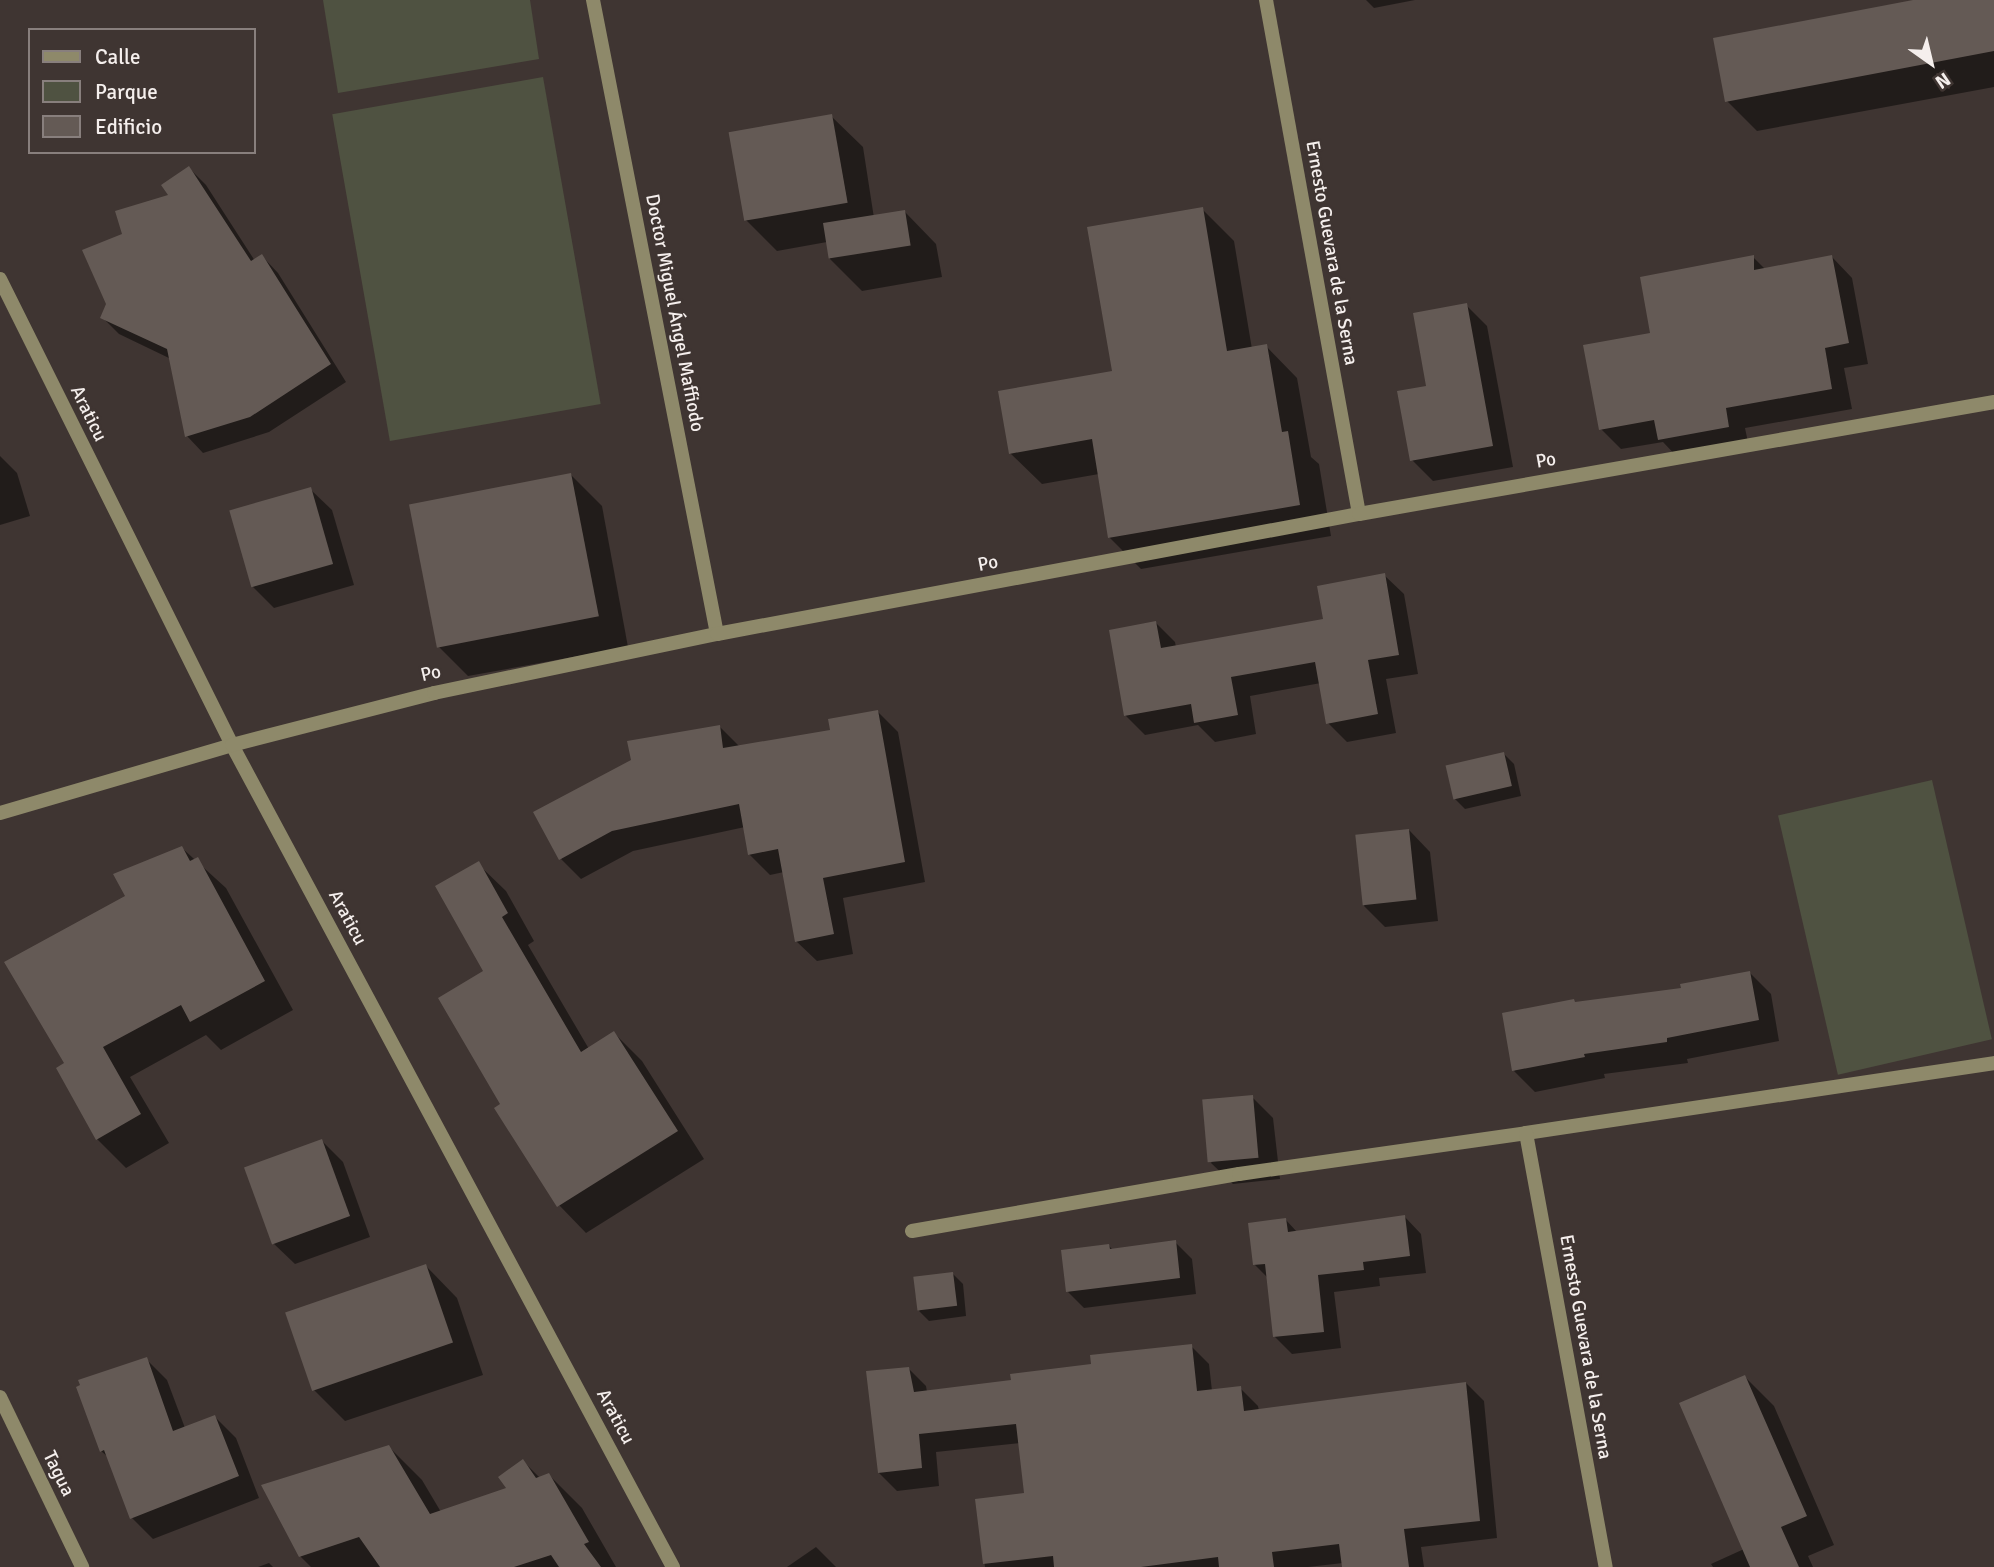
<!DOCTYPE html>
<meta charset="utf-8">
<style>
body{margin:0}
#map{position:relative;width:1994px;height:1567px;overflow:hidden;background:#3f3532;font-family:Signika,sans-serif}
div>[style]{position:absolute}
.green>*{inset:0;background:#4f5241;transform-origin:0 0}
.shadow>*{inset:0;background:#0007}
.building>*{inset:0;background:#645a55;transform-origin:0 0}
.service>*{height:14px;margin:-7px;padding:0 7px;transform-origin:7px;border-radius:7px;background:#8e896a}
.minor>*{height:14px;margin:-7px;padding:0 7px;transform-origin:7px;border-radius:7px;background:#8e896a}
.tertiary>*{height:14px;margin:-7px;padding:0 7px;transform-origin:7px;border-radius:7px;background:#8e896a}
span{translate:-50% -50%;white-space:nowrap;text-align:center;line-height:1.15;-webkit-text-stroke:5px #3f3532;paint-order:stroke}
.street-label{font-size:19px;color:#f5efed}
.legend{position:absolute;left:28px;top:28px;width:228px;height:126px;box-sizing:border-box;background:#3f3532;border:2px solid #887f7d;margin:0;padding:9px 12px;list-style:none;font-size:21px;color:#f5efed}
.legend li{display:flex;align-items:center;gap:14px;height:35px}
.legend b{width:35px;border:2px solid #887f7d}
.north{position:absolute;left:1896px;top:28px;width:70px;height:70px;-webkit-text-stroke:5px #3f3532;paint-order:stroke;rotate:146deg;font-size:19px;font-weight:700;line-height:28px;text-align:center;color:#f5efed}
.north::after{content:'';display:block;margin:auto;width:24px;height:32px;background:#f5efed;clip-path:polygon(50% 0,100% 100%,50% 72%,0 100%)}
</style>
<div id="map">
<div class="green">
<i style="clip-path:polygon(323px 0,530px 0,539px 59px,338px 93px)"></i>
<i style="left:543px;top:77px;width:332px;height:214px;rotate:80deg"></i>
<i style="left:1932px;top:780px;width:266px;height:158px;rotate:77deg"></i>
</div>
<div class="shadow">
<i style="clip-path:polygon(1366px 0,1415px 0,1374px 8px)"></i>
<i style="clip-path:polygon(1922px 0,1994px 0,1994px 87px,1757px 131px,1727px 101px)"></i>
<i style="clip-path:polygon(831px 116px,863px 147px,874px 218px,905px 212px,936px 244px,942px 277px,862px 291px,830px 259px,827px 242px,777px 251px,745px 219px)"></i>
<i style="clip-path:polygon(189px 168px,206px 185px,255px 261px,262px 256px,278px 273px,346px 382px,269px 432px,203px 453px,187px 436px,171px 359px,119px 334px,102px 317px,108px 304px,124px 235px,171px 196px)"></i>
<i style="clip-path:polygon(1202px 209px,1234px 241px,1252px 349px,1266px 346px,1297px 378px,1311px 457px,1319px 464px,1331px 536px,1141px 569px,1109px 537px,1099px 474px,1042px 484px,1010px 453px,1114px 373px)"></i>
<i style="clip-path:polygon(1753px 257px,1766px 270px,1832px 257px,1852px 278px,1868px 364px,1844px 368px,1852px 409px,1745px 428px,1749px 447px,1680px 460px,1663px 442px,1621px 449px,1601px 429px,1652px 334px)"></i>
<i style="clip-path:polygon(1466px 305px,1487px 326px,1513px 467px,1433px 481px,1412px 460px,1428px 387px)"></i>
<i style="clip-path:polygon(0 456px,17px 473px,30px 516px,0 525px)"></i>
<i style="clip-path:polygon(571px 475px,602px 506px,628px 647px,468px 676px,437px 645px)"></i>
<i style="clip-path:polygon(310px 489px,332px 510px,354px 585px,274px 608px,253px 587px)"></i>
<i style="clip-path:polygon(1384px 575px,1404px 594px,1418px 674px,1386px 679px,1396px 733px,1347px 742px,1328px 723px,1321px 683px,1250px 696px,1256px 734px,1215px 742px,1198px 725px,1145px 735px,1125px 715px,1156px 623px,1175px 642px,1176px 647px,1325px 620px)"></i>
<i style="clip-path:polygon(878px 712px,898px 732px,925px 882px,843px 898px,853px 954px,817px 961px,796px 941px,784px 872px,770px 875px,749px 854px,745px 827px,633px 851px,581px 879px,561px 859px,720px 727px,740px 747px,832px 731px)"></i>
<i style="clip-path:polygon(1504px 754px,1514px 764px,1521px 796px,1465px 809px,1455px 799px)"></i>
<i style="clip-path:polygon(1409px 830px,1430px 852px,1438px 921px,1385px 927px,1364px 906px)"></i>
<i style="clip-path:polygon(182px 848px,226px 888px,293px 1010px,221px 1050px,206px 1035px,130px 1077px,169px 1143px,126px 1168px,97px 1139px,67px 1064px,127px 897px)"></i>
<i style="clip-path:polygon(478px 864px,506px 891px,534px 941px,528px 945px,589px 1049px,614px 1033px,642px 1061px,704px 1159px,586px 1233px,559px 1205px,502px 1105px,486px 972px)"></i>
<i style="clip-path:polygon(1750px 973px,1771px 994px,1779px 1041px,1687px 1059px,1688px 1063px,1604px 1074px,1605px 1078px,1535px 1092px,1514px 1071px,1576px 1004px,1683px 989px)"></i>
<i style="clip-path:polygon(1252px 1097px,1273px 1118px,1280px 1179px,1233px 1184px,1211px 1163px)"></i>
<i style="clip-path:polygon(322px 1141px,343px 1162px,370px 1237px,295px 1264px,273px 1243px)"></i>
<i style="clip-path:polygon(1404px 1216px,1421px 1234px,1426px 1273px,1379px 1278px,1380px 1286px,1334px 1292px,1341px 1348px,1292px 1354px,1275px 1337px,1269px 1279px,1254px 1264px,1286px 1220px,1297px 1232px)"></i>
<i style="clip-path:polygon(1175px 1242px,1192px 1259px,1196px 1294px,1084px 1308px,1068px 1292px,1109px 1246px,1113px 1250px)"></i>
<i style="clip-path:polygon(426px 1266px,457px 1298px,483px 1375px,345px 1421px,314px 1390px)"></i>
<i style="clip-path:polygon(952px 1273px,963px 1284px,966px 1316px,929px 1321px,919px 1311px)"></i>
<i style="clip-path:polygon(1191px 1346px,1209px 1364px,1212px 1391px,1240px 1388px,1258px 1406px,1259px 1411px,1466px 1383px,1484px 1401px,1497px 1538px,1421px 1547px,1424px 1567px,1344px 1567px,1343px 1563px,1308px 1567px,985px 1567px,977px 1500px,1026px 1494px,1020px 1443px,936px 1452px,939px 1486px,897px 1491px,879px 1473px,908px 1368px,926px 1386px,927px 1392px,1013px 1382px)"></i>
<i style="clip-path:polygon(146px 1359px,167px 1380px,185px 1428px,215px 1417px,236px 1438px,259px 1498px,153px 1539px,132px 1518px,109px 1458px,101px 1451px)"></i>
<i style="clip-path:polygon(1745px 1377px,1774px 1406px,1834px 1545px,1808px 1556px,1813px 1567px,1713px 1567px,1711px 1564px,1744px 1549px)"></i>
<i style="clip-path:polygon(389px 1447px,422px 1480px,441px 1512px,508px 1489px,523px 1461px,540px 1478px,549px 1475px,582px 1508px,616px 1567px,311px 1567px,300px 1556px)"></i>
<i style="clip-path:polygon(816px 1547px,836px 1567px,787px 1567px)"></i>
<i style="clip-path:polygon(269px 1563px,273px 1567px,258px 1567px)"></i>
</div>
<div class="building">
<i style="clip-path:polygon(1913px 0,1994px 0,1994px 51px,1725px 102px,1713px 38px)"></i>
<i style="left:832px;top:114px;width:90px;height:105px;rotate:80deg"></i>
<i style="clip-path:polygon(189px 166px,251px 261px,262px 254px,331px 364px,250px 417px,185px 437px,167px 349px,100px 318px,106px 304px,82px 250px,122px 234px,115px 211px,168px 195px,161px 185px)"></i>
<i style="clip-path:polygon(1203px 207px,1227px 351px,1267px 344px,1282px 432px,1288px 431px,1300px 505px,1108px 538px,1092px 439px,1009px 454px,998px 391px,1112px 371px,1087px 227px)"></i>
<i style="left:905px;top:210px;width:36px;height:83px;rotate:81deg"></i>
<i style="clip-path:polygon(1754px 255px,1754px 270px,1832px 255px,1849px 343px,1825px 348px,1832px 389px,1726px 408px,1729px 427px,1658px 440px,1654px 420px,1599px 430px,1583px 345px,1650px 333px,1640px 277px)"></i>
<i style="clip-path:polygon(1467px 303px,1493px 446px,1410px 461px,1397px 391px,1426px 386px,1413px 313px)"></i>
<i style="left:571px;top:473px;width:146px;height:165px;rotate:79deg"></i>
<i style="left:311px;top:487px;width:80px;height:85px;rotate:74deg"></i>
<i style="clip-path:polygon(1385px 573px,1399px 655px,1368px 660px,1378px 714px,1326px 724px,1315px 662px,1231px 677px,1238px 715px,1194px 723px,1191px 704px,1124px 716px,1109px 630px,1156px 621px,1161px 648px,1323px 619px,1317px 586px)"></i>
<i style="clip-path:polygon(878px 710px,905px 862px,823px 878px,834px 934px,795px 942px,778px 849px,748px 855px,739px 804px,612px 831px,559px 860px,533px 812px,631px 760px,627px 741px,720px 725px,723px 748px,830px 730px,828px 719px)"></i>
<i style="left:1504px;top:752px;width:35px;height:60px;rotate:77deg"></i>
<i style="left:1409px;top:829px;width:71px;height:54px;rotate:84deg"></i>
<i style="clip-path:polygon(182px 846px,190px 861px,198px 857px,265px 981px,190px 1022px,181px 1005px,103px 1047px,141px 1114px,96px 1140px,56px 1068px,64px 1063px,4px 962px,125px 896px,113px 874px)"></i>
<i style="clip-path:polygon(479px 861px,508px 913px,502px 917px,581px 1052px,614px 1031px,678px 1131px,557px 1207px,494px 1108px,500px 1104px,438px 998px,483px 971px,435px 886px)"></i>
<i style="clip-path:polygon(1750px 971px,1759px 1020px,1667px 1038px,1667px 1042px,1584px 1054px,1585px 1057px,1512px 1071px,1502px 1013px,1574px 999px,1575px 1002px,1681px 988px,1680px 984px)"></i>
<i style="left:1253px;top:1095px;width:63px;height:51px;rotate:85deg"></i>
<i style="left:322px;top:1139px;width:82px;height:83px;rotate:70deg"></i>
<i style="clip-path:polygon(1405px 1215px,1410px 1256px,1363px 1262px,1364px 1270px,1318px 1275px,1324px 1332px,1273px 1337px,1265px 1264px,1253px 1265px,1248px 1223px,1286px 1218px,1288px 1232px)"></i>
<i style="clip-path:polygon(1176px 1240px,1180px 1278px,1066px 1292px,1061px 1250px,1109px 1244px,1110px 1249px)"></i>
<i style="left:426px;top:1264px;width:83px;height:149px;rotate:71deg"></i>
<i style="left:953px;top:1272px;width:34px;height:40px;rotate:83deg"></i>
<i style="clip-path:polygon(1192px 1344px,1197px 1391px,1241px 1386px,1244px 1411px,1466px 1382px,1480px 1521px,1404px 1529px,1409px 1567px,1342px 1567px,1339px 1544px,1272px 1552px,1274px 1567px,1219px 1567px,1218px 1557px,1141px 1567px,1054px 1567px,1053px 1556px,983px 1564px,975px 1499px,1024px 1493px,1016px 1424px,919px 1434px,922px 1468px,878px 1473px,866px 1371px,909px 1367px,914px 1392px,1011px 1380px,1010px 1374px,1091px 1364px,1090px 1355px)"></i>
<i style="clip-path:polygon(147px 1357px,173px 1431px,215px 1415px,239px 1476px,130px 1519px,104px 1450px,100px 1452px,76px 1387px,80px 1385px,78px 1380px)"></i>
<i style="clip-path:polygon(1745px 1375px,1807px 1516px,1781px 1527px,1799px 1567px,1750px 1567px,1679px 1403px)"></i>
<i style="clip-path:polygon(389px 1445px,430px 1514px,506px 1488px,498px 1477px,523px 1459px,536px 1478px,549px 1473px,589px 1542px,584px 1544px,601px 1567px,559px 1567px,551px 1555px,514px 1567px,380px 1567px,359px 1537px,299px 1557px,261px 1485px)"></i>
</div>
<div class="service">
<i style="left:1526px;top:1133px;width:473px;rotate:-8.5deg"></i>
</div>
<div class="minor">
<i style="left:593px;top:0;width:646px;rotate:78.93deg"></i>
<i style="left:1266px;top:0;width:522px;rotate:79.74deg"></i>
<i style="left:0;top:279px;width:521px;rotate:63.53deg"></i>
<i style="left:232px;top:745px;width:933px;rotate:61.79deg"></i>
<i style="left:912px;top:1231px;width:332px;rotate:-9.9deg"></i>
<i style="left:1239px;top:1174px;width:290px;rotate:-8.1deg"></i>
<i style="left:1526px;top:1133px;width:441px;rotate:79.6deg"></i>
<i style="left:0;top:1397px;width:189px;rotate:64.2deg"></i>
</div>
<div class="tertiary">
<i style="left:0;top:813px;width:242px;rotate:-16.3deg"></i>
<i style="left:232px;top:745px;width:209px;rotate:-14.4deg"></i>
<i style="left:434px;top:693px;width:289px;rotate:-11.8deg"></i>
<i style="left:717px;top:634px;width:653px;rotate:-10.59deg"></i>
<i style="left:1359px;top:514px;width:645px;rotate:-10deg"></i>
</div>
<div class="street-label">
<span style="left:1331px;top:253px;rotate:80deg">Ernesto Guevara de la Serna</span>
<span style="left:674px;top:313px;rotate:79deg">Doctor Miguel Ángel Maffiodo</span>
<span style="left:88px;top:414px;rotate:64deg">Araticu</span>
<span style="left:1546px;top:461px;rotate:-10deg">Po</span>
<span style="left:988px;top:564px;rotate:-11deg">Po</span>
<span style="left:431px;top:674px;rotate:-13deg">Po</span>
<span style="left:347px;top:918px;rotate:62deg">Araticu</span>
<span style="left:1585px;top:1347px;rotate:80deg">Ernesto Guevara de la Serna</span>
<span style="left:615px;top:1417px;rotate:62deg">Araticu</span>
<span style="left:58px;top:1474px;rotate:64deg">Tagua</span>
</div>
<ul class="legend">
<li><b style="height:9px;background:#8e896a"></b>Calle</li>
<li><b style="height:19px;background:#4f5241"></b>Parque</li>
<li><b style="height:19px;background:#645a55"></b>Edificio</li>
</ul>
<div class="north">N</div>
</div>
